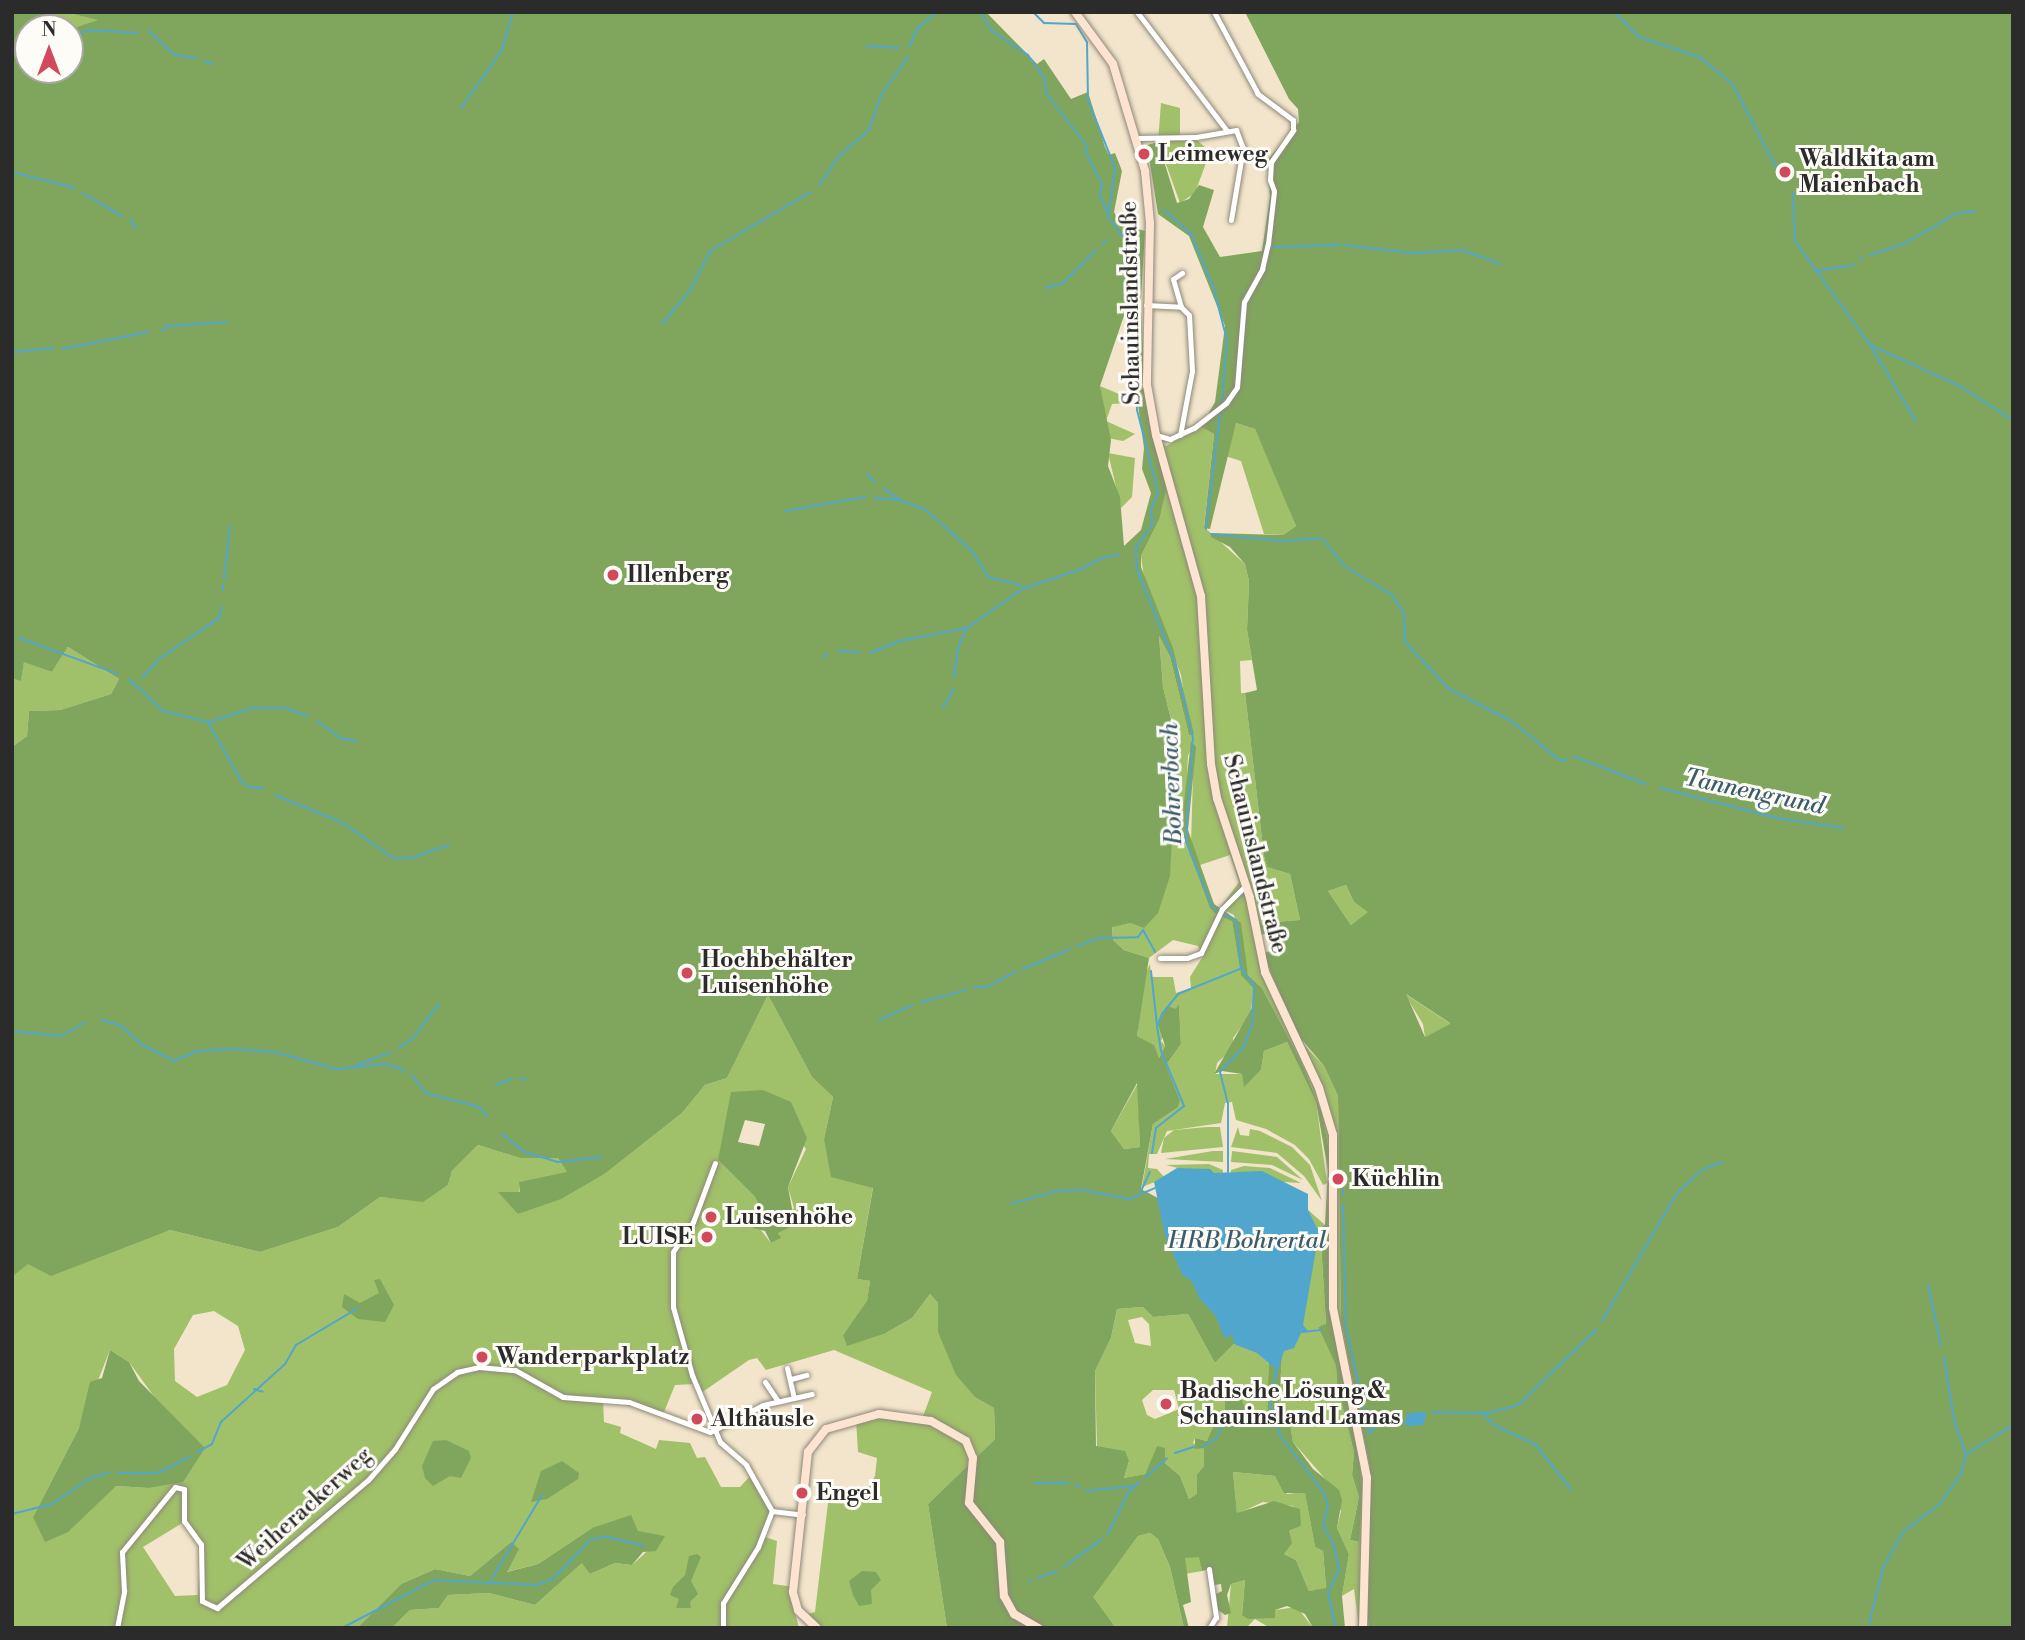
<!DOCTYPE html>
<meta charset="utf-8">
<style>
body{margin:0}
#map{position:relative;width:2025px;height:1640px;overflow:hidden;background:#f2e5cb;font-family:"Libre Bodoni",serif}
div>[style]{position:absolute}
.green>*{inset:0;background:#a0c069}
.forest>*{inset:0;background:#80a65d}
.water>*{inset:0;background:#51a6cd}
.stream>*{height:2px;margin:-1px;padding:0 1px;transform-origin:1px;border-radius:1px;background:#51a6cd}
.roads{filter:drop-shadow(0 0 2px #8e887b) drop-shadow(0 0 2px #8e887b)}
.street>*{height:5px;margin:-2.5px;padding:0 2.5px;transform-origin:2.5px;border-radius:2.5px;background:#fff}
.secondary>*{height:8px;margin:-4px;padding:0 4px;transform-origin:4px;border-radius:4px;background:#fde4d0}
.dots>*{width:19px;height:19px;translate:-50% -50%;box-sizing:border-box;border:4px solid #fdfcf7;border-radius:50%}
span{translate:-50% -50%;white-space:nowrap;text-align:center;line-height:1.15;-webkit-text-stroke:6px #fdfcf7;paint-order:stroke}
.poi-label{font-size:23px;color:#2b2b2b;font-weight:700}
.left{translate:0 -50%;text-align:left}
.right{translate:-100% -50%;text-align:right}
.street-label{font-size:23px;color:#2b2b2b}
.water-label{font-size:24px;color:#3a5c6c;font-style:italic}
.frame{position:absolute;inset:0;border:14px solid #2b2b2b;pointer-events:none}
.north{position:absolute;left:14px;top:14px;width:70px;height:70px;box-sizing:border-box;background:#fdfcf7;border:2px solid #a9a8a5;border-radius:50%;rotate:0deg;font-size:19px;font-weight:700;line-height:28px;text-align:center;color:#2b2b2b}
.north::after{content:'';display:block;margin:auto;width:24px;height:32px;background:#d1495b;clip-path:polygon(50% 0,100% 100%,50% 72%,0 100%)}
</style>
<div id="map">
<div class="green">
<i style="clip-path:polygon(45px 12px,64px 12px,100px 20px,70px 29px,51px 28px)"></i>
<i style="clip-path:polygon(1161px 103px,1180px 108px,1180px 139px,1195px 138px,1210px 152px,1195px 193px,1180px 203px,1158px 142px)"></i>
<i style="clip-path:polygon(1100px 386px,1126px 397px,1127px 403px,1112px 404px,1106px 421px,1135px 434px,1123px 441px,1108px 438px)"></i>
<i style="clip-path:polygon(1236px 423px,1255px 429px,1281px 488px,1296px 526px,1283px 535px,1264px 534px,1241px 461px,1225px 456px)"></i>
<i style="clip-path:polygon(1201px 427px,1214px 434px,1204px 527px,1245px 564px,1249px 581px,1247px 630px,1252px 660px,1240px 661px,1241px 693px,1245px 693px,1264px 856px,1267px 867px,1290px 874px,1300px 920px,1258px 923px,1263px 953px,1305px 1046px,1324px 1066px,1338px 1096px,1341px 1321px,1370px 1468px,1365px 1595px,1369px 1628px,1359px 1628px,1354px 1589px,1342px 1596px,1349px 1554px,1337px 1528px,1341px 1511px,1327px 1481px,1293px 1442px,1289px 1417px,1279px 1401px,1283px 1342px,1306px 1208px,1325px 1225px,1320px 1227px,1326px 1325px,1318px 1327px,1336px 1366px,1337px 1385px,1354px 1452px,1352px 1475px,1359px 1497px,1350px 1540px,1358px 1542px,1362px 1488px,1328px 1301px,1329px 1150px,1322px 1113px,1301px 1061px,1262px 988px,1248px 975px,1234px 915px,1220px 908px,1239px 882px,1230px 855px,1200px 865px,1191px 846px,1194px 741px,1188px 756px,1184px 841px,1220px 916px,1232px 920px,1241px 974px,1253px 988px,1251px 1014px,1233px 1038px,1233px 1048px,1217px 1063px,1215px 1074px,1243px 1074px,1244px 1086px,1261px 1070px,1264px 1051px,1287px 1042px,1316px 1102px,1327px 1183px,1323px 1185px,1309px 1159px,1295px 1145px,1266px 1129px,1236px 1120px,1232px 1102px,1225px 1103px,1221px 1123px,1167px 1131px,1157px 1154px,1149px 1154px,1148px 1168px,1157px 1169px,1165px 1178px,1142px 1187px,1153px 1124px,1177px 1107px,1180px 1100px,1166px 1065px,1181px 1044px,1179px 1005px,1161px 1041px,1165px 1046px,1159px 1058px,1153px 1045px,1137px 1036px,1144px 977px,1150px 964px,1151px 977px,1173px 977px,1176px 993px,1191px 988px,1190px 977px,1203px 956px,1198px 946px,1173px 940px,1149px 958px,1124px 950px,1113px 940px,1112px 926px,1131px 923px,1173px 836px,1177px 744px,1163px 687px,1159px 636px,1170px 657px,1189px 735px,1181px 675px,1144px 578px,1141px 556px,1159px 520px,1154px 439px,1166px 446px)"></i>
<i style="clip-path:polygon(1108px 453px,1135px 458px,1132px 497px,1121px 508px)"></i>
<i style="clip-path:polygon(68px 647px,119px 679px,111px 694px,60px 710px,29px 711px,27px 736px,12px 747px,12px 678px,21px 680px,24px 661px,52px 672px)"></i>
<i style="clip-path:polygon(1346px 885px,1354px 902px,1369px 912px,1351px 925px,1328px 891px)"></i>
<i style="clip-path:polygon(1404px 993px,1451px 1024px,1425px 1037px,1423px 1024px)"></i>
<i style="clip-path:polygon(evenodd,768px 995px,812px 1077px,833px 1097px,824px 1139px,873px 1187px,857px 1279px,870px 1281px,867px 1302px,843px 1335px,886px 1333px,912px 1318px,930px 1294px,938px 1303px,938px 1332px,976px 1398px,994px 1408px,995px 1439px,928px 1504px,947px 1628px,817px 1628px,795px 1612px,799px 1628px,392px 1628px,410px 1610px,439px 1608px,448px 1595px,489px 1593px,535px 1605px,583px 1562px,590px 1574px,615px 1563px,632px 1565px,664px 1536px,592px 1528px,538px 1564px,506px 1572px,511px 1542px,470px 1576px,435px 1569px,401px 1584px,357px 1628px,12px 1628px,12px 1277px,28px 1263px,170px 1230px,260px 1252px,338px 1227px,380px 1197px,423px 1201px,448px 1185px,452px 1171px,478px 1145px,520px 1158px,558px 1158px,568px 1173px,520px 1182px,518px 1214px,606px 1173px,682px 1113px,705px 1085px,727px 1078px,768px 995px,763px 1090px,806px 1149px,788px 1187px,794px 1208px,778px 1233px,780px 1238px,771px 1243px,753px 1220px,762px 1210px,755px 1197px,718px 1160px,763px 1090px,768px 995px,214px 1311px,238px 1326px,245px 1350px,227px 1385px,197px 1397px,175px 1381px,174px 1349px,193px 1315px,214px 1311px,768px 995px,110px 1350px,129px 1362px,158px 1402px,148px 1488px,116px 1486px,33px 1517px,79px 1428px,110px 1350px,768px 995px,834px 1350px,932px 1392px,922px 1419px,856px 1419px,858px 1452px,877px 1458px,875px 1476px,859px 1504px,828px 1503px,815px 1612px,805px 1615px,794px 1587px,773px 1584px,777px 1541px,765px 1537px,770px 1511px,751px 1475px,740px 1487px,721px 1487px,705px 1457px,697px 1458px,690px 1443px,659px 1440px,656px 1449px,620px 1433px,621px 1427px,604px 1422px,603px 1401px,664px 1412px,675px 1385px,696px 1384px,701px 1393px,749px 1360px,757px 1358px,766px 1370px,834px 1350px,768px 995px,184px 1522px,201px 1544px,198px 1595px,175px 1596px,143px 1547px,184px 1522px)"></i>
<i style="clip-path:polygon(1138px 1083px,1140px 1147px,1124px 1149px,1111px 1131px)"></i>
<i style="clip-path:polygon(1207px 1127px,1220px 1127px,1223px 1147px,1161px 1153px,1164px 1138px,1174px 1130px)"></i>
<i style="clip-path:polygon(1238px 1127px,1240px 1135px,1249px 1136px,1250px 1129px,1260px 1131px,1292px 1147px,1310px 1165px,1322px 1201px,1304px 1176px,1277px 1153px,1231px 1147px)"></i>
<i style="clip-path:polygon(1213px 1151px,1223px 1151px,1223px 1162px,1165px 1159px)"></i>
<i style="clip-path:polygon(1232px 1151px,1277px 1157px,1303px 1180px,1272px 1165px,1231px 1162px)"></i>
<i style="clip-path:polygon(1209px 1164px,1223px 1170px,1222px 1179px,1166px 1165px)"></i>
<i style="clip-path:polygon(1244px 1166px,1270px 1168px,1301px 1183px,1231px 1179px,1231px 1170px)"></i>
<i style="clip-path:polygon(evenodd,1143px 1307px,1153px 1317px,1188px 1314px,1215px 1363px,1236px 1342px,1269px 1350px,1267px 1418px,1251px 1418px,1238px 1393px,1225px 1395px,1225px 1422px,1207px 1441px,1195px 1438px,1193px 1443px,1204px 1448px,1204px 1466px,1197px 1474px,1198px 1494px,1189px 1499px,1180px 1476px,1165px 1463px,1165px 1454px,1157px 1447px,1145px 1474px,1124px 1478px,1129px 1461px,1097px 1447px,1095px 1371px,1111px 1338px,1117px 1309px,1143px 1307px,1142px 1317px,1149px 1324px,1151px 1346px,1135px 1343px,1128px 1320px,1142px 1317px,1143px 1307px,1153px 1390px,1174px 1390px,1179px 1409px,1155px 1419px,1147px 1415px,1142px 1400px,1153px 1390px)"></i>
<i style="clip-path:polygon(1233px 1472px,1275px 1476px,1287px 1494px,1305px 1492px,1315px 1547px,1323px 1551px,1326px 1589px,1309px 1591px,1296px 1560px,1284px 1554px,1289px 1531px,1301px 1526px,1293px 1506px,1263px 1502px,1237px 1514px)"></i>
<i style="clip-path:polygon(1150px 1533px,1158px 1539px,1170px 1567px,1184px 1628px,1116px 1628px,1092px 1597px,1138px 1536px)"></i>
<i style="clip-path:polygon(1185px 1557px,1200px 1557px,1202px 1571px,1185px 1574px)"></i>
<i style="clip-path:polygon(1245px 1580px,1242px 1614px,1275px 1618px,1275px 1610px,1297px 1607px,1313px 1628px,1270px 1628px,1255px 1619px,1246px 1628px,1227px 1628px,1231px 1584px)"></i>
</div>
<div class="forest">
<i style="clip-path:polygon(evenodd,12px 12px,45px 12px,51px 28px,28px 28px,28px 70px,70px 70px,70px 29px,98px 20px,64px 12px,986px 12px,1037px 64px,1044px 59px,1071px 99px,1088px 92px,1105px 147px,1109px 155px,1115px 153px,1122px 171px,1114px 212px,1120px 224px,1145px 231px,1141px 300px,1129px 301px,1100px 386px,1111px 440px,1108px 466px,1120px 497px,1124px 546px,1141px 530px,1151px 493px,1142px 469px,1144px 448px,1128px 333px,1134px 310px,1141px 310px,1146px 400px,1167px 486px,1159px 520px,1141px 556px,1141px 567px,1173px 648px,1194px 734px,1189px 735px,1170px 657px,1159px 636px,1163px 687px,1177px 744px,1170px 876px,1158px 913px,1144px 928px,1131px 923px,1112px 927px,1113px 940px,1124px 950px,1149px 958px,1137px 1036px,1154px 1045px,1159px 1058px,1165px 1046px,1158px 1024px,1167px 1006px,1176px 1009px,1179px 1004px,1181px 1044px,1166px 1065px,1180px 1100px,1178px 1107px,1153px 1124px,1141px 1189px,1216px 1229px,1283px 1342px,1279px 1401px,1289px 1417px,1293px 1442px,1313px 1469px,1339px 1490px,1342px 1500px,1337px 1528px,1349px 1554px,1342px 1596px,1345px 1628px,1313px 1628px,1305px 1614px,1287px 1606px,1275px 1610px,1275px 1618px,1248px 1619px,1242px 1615px,1245px 1580px,1231px 1584px,1227px 1595px,1231px 1613px,1225px 1615px,1217px 1609px,1216px 1594px,1222px 1591px,1221px 1584px,1214px 1585px,1210px 1569px,1202px 1571px,1199px 1557px,1185px 1558px,1191px 1602px,1183px 1605px,1189px 1628px,1184px 1628px,1170px 1567px,1158px 1539px,1150px 1533px,1138px 1536px,1093px 1597px,1116px 1628px,947px 1628px,928px 1504px,995px 1439px,994px 1408px,976px 1398px,956px 1375px,938px 1332px,938px 1303px,930px 1294px,912px 1318px,886px 1333px,847px 1346px,843px 1335px,867px 1301px,870px 1281px,857px 1279px,873px 1188px,831px 1177px,824px 1139px,833px 1097px,812px 1077px,768px 995px,727px 1078px,705px 1085px,682px 1113px,606px 1173px,561px 1199px,518px 1214px,498px 1192px,520px 1192px,519px 1182px,567px 1172px,558px 1158px,520px 1158px,478px 1145px,452px 1171px,448px 1185px,423px 1202px,380px 1197px,338px 1227px,260px 1252px,170px 1230px,51px 1276px,28px 1264px,12px 1277px,12px 747px,27px 736px,29px 711px,60px 710px,111px 694px,119px 679px,68px 647px,52px 672px,24px 662px,21px 681px,12px 678px,12px 12px,1137px 1083px,1140px 1147px,1124px 1149px,1111px 1131px,1137px 1083px,12px 12px,1143px 1307px,1153px 1317px,1188px 1314px,1215px 1363px,1236px 1342px,1269px 1350px,1267px 1418px,1251px 1418px,1238px 1393px,1225px 1394px,1225px 1422px,1214px 1425px,1207px 1441px,1195px 1438px,1195px 1449px,1204px 1448px,1204px 1466px,1197px 1474px,1197px 1494px,1189px 1499px,1180px 1476px,1165px 1463px,1165px 1448px,1157px 1446px,1145px 1474px,1124px 1478px,1129px 1461px,1125px 1451px,1096px 1446px,1095px 1371px,1111px 1338px,1117px 1309px,1143px 1307px,12px 12px,1233px 1472px,1275px 1476px,1284px 1493px,1305px 1493px,1315px 1547px,1323px 1551px,1326px 1588px,1309px 1591px,1296px 1560px,1284px 1554px,1292px 1543px,1289px 1531px,1301px 1526px,1300px 1509px,1274px 1501px,1237px 1513px,1233px 1472px)"></i>
<i style="clip-path:polygon(evenodd,1245px 12px,2013px 12px,2013px 1628px,1369px 1628px,1365px 1595px,1370px 1468px,1341px 1321px,1338px 1096px,1324px 1066px,1298px 1035px,1263px 953px,1279px 949px,1275px 932px,1260px 935px,1258px 923px,1300px 920px,1290px 874px,1267px 867px,1264px 856px,1245px 693px,1257px 690px,1247px 630px,1249px 581px,1245px 564px,1230px 547px,1211px 537px,1211px 533px,1283px 535px,1296px 526px,1255px 429px,1236px 423px,1210px 529px,1204px 528px,1214px 434px,1201px 427px,1215px 402px,1225px 326px,1189px 236px,1158px 214px,1147px 145px,1158px 142px,1177px 203px,1189px 199px,1199px 185px,1214px 190px,1203px 227px,1220px 257px,1262px 251px,1270px 197px,1267px 161px,1299px 122px,1298px 109px,1289px 99px,1245px 12px,1346px 885px,1354px 902px,1368px 912px,1351px 925px,1328px 891px,1346px 885px,1245px 12px,1406px 994px,1450px 1023px,1450px 1024px,1425px 1037px,1406px 994px)"></i>
<i style="clip-path:polygon(1191px 741px,1196px 747px,1188px 830px,1214px 904px,1220px 908px,1217px 915px,1210px 908px,1181px 829px)"></i>
<i style="clip-path:polygon(1223px 910px,1241px 923px,1248px 975px,1262px 988px,1301px 1061px,1322px 1113px,1329px 1150px,1328px 1301px,1358px 1452px,1362px 1488px,1359px 1542px,1350px 1540px,1359px 1497px,1352px 1475px,1354px 1452px,1337px 1385px,1336px 1366px,1318px 1327px,1326px 1324px,1320px 1227px,1325px 1225px,1328px 1171px,1316px 1102px,1287px 1042px,1264px 1051px,1261px 1070px,1244px 1087px,1242px 1074px,1222px 1071px,1214px 1074px,1252px 1008px,1253px 988px,1241px 975px,1232px 921px,1220px 916px)"></i>
<i style="clip-path:polygon(evenodd,763px 1090px,791px 1102px,807px 1138px,788px 1187px,793px 1214px,788px 1228px,778px 1233px,781px 1238px,771px 1243px,765px 1231px,753px 1228px,761px 1210px,755px 1197px,718px 1160px,731px 1092px,763px 1090px,745px 1120px,765px 1124px,759px 1146px,738px 1142px,745px 1120px)"></i>
<i style="clip-path:polygon(380px 1279px,394px 1305px,385px 1322px,358px 1319px,342px 1307px,344px 1294px,360px 1303px,379px 1293px,374px 1280px)"></i>
<i style="clip-path:polygon(110px 1350px,129px 1362px,139px 1381px,205px 1448px,183px 1482px,148px 1488px,116px 1486px,68px 1532px,45px 1542px,33px 1517px,79px 1428px,90px 1382px,102px 1378px)"></i>
<i style="clip-path:polygon(446px 1440px,469px 1451px,471px 1458px,461px 1478px,450px 1476px,433px 1486px,425px 1478px,422px 1466px,433px 1441px)"></i>
<i style="clip-path:polygon(562px 1461px,579px 1473px,578px 1479px,547px 1499px,531px 1502px,541px 1471px)"></i>
<i style="clip-path:polygon(631px 1515px,638px 1531px,665px 1536px,656px 1551px,643px 1552px,632px 1565px,615px 1563px,590px 1574px,582px 1563px,535px 1605px,489px 1593px,448px 1595px,439px 1608px,410px 1610px,392px 1628px,357px 1628px,401px 1584px,435px 1569px,470px 1576px,511px 1542px,519px 1549px,507px 1572px,538px 1564px,592px 1528px)"></i>
<i style="clip-path:polygon(697px 1554px,701px 1557px,691px 1581px,698px 1594px,690px 1602px,691px 1608px,676px 1608px,679px 1599px,670px 1595px,673px 1587px,685px 1575px,689px 1556px)"></i>
<i style="clip-path:polygon(862px 1571px,876px 1572px,881px 1580px,871px 1590px,872px 1604px,859px 1606px,853px 1595px,849px 1581px)"></i>
</div>
<div class="water">
<i style="clip-path:polygon(1177px 1168px,1210px 1169px,1214px 1173px,1262px 1171px,1308px 1194px,1308px 1210px,1319px 1232px,1303px 1325px,1308px 1331px,1302px 1331px,1294px 1348px,1284px 1351px,1273px 1387px,1275px 1368px,1257px 1353px,1234px 1344px,1232px 1334px,1225px 1339px,1215px 1315px,1199px 1298px,1192px 1281px,1183px 1276px,1165px 1236px,1154px 1182px)"></i>
<i style="clip-path:polygon(1416px 1412px,1427px 1413px,1423px 1425px,1407px 1426px,1406px 1415px)"></i>
</div>
<div class="stream">
<i style="left:980px;top:12px;width:22px;rotate:58deg"></i>
<i style="left:992px;top:31px;width:43px;rotate:33.7deg"></i>
<i style="left:1028px;top:55px;width:29px;rotate:55deg"></i>
<i style="left:1045px;top:79px;width:14px;rotate:86deg"></i>
<i style="left:1046px;top:93px;width:67px;rotate:52.3deg"></i>
<i style="left:1087px;top:146px;width:5px;rotate:112deg"></i>
<i style="left:1085px;top:151px;width:37px;rotate:63deg"></i>
<i style="left:1102px;top:184px;width:12px;rotate:99deg"></i>
<i style="left:1100px;top:196px;width:17px;rotate:66deg"></i>
<i style="left:1033px;top:12px;width:16px;rotate:45deg"></i>
<i style="left:1044px;top:23px;width:32px;rotate:2deg"></i>
<i style="left:1076px;top:24px;width:21px;rotate:59deg"></i>
<i style="left:1087px;top:42px;width:58px;rotate:89deg"></i>
<i style="left:1088px;top:100px;width:73px;rotate:68.3deg"></i>
<i style="left:1115px;top:168px;width:49px;rotate:98.1deg"></i>
<i style="left:1108px;top:217px;width:31px;rotate:52deg"></i>
<i style="left:1127px;top:241px;width:35px;rotate:75deg"></i>
<i style="left:1136px;top:275px;width:135px;rotate:89.6deg"></i>
<i style="left:1137px;top:410px;width:85px;rotate:75.6deg"></i>
<i style="left:1158px;top:492px;width:18px;rotate:112deg"></i>
<i style="left:1151px;top:509px;width:16px;rotate:86deg"></i>
<i style="left:1152px;top:525px;width:27px;rotate:126deg"></i>
<i style="left:1136px;top:547px;width:23px;rotate:88deg"></i>
<i style="left:1137px;top:570px;width:100px;rotate:67.8deg"></i>
<i style="left:1175px;top:663px;width:77px;rotate:76.5deg"></i>
<i style="left:1193px;top:738px;width:104px;rotate:93.9deg"></i>
<i style="left:1186px;top:842px;width:70px;rotate:68.2deg"></i>
<i style="left:1212px;top:907px;width:8px;rotate:30deg"></i>
<i style="left:1614px;top:12px;width:35px;rotate:45deg"></i>
<i style="left:1639px;top:37px;width:64px;rotate:18.2deg"></i>
<i style="left:1700px;top:57px;width:43px;rotate:40.3deg"></i>
<i style="left:1733px;top:85px;width:110px;rotate:62.3deg"></i>
<i style="left:149px;top:31px;width:35px;rotate:43deg"></i>
<i style="left:175px;top:55px;width:22px;rotate:8deg"></i>
<i style="left:70px;top:36px;width:21px;rotate:-17deg"></i>
<i style="left:90px;top:30px;width:47px;rotate:3.7deg"></i>
<i style="left:866px;top:46px;width:33px;rotate:3deg"></i>
<i style="left:909px;top:47px;width:21px;rotate:-65deg"></i>
<i style="left:918px;top:28px;width:25px;rotate:-40deg"></i>
<i style="left:12px;top:53px;width:17px;rotate:-24deg"></i>
<i style="left:204px;top:61px;width:10px;rotate:17deg"></i>
<i style="left:461px;top:108px;width:71px;rotate:-54.7deg"></i>
<i style="left:502px;top:50px;width:40px;rotate:-74deg"></i>
<i style="left:12px;top:172px;width:65px;rotate:14.3deg"></i>
<i style="left:819px;top:185px;width:35px;rotate:-55deg"></i>
<i style="left:839px;top:156px;width:40px;rotate:-41deg"></i>
<i style="left:869px;top:130px;width:37px;rotate:-71deg"></i>
<i style="left:881px;top:95px;width:47px;rotate:-54.6deg"></i>
<i style="left:82px;top:193px;width:46px;rotate:29.9deg"></i>
<i style="left:1793px;top:193px;width:48px;rotate:87.6deg"></i>
<i style="left:1795px;top:241px;width:128px;rotate:54.2deg"></i>
<i style="left:1870px;top:345px;width:99px;rotate:24.5deg"></i>
<i style="left:1960px;top:386px;width:63px;rotate:32.7deg"></i>
<i style="left:1164px;top:210px;width:36px;rotate:42deg"></i>
<i style="left:1191px;top:234px;width:56px;rotate:67.1deg"></i>
<i style="left:1213px;top:286px;width:56px;rotate:75.5deg"></i>
<i style="left:1227px;top:340px;width:62px;rotate:94.6deg"></i>
<i style="left:130px;top:219px;width:11px;rotate:56deg"></i>
<i style="left:1102px;top:244px;width:6px;rotate:-39deg"></i>
<i style="left:1344px;top:245px;width:69px;rotate:6.6deg"></i>
<i style="left:1413px;top:253px;width:49px;rotate:-3.5deg"></i>
<i style="left:1462px;top:250px;width:41px;rotate:19.7deg"></i>
<i style="left:1273px;top:247px;width:67px;rotate:-1.7deg"></i>
<i style="left:1870px;top:255px;width:36px;rotate:-18deg"></i>
<i style="left:1904px;top:244px;width:59px;rotate:-30.5deg"></i>
<i style="left:1955px;top:214px;width:21px;rotate:-8deg"></i>
<i style="left:1860px;top:259px;width:3px;rotate:-45deg"></i>
<i style="left:1815px;top:271px;width:40px;rotate:-8.5deg"></i>
<i style="left:1046px;top:288px;width:18px;rotate:-16deg"></i>
<i style="left:1063px;top:283px;width:47px;rotate:-45deg"></i>
<i style="left:662px;top:324px;width:45px;rotate:-50.4deg"></i>
<i style="left:691px;top:289px;width:42px;rotate:-63.4deg"></i>
<i style="left:710px;top:251px;width:117px;rotate:-30.3deg"></i>
<i style="left:162px;top:331px;width:7px;rotate:-45deg"></i>
<i style="left:167px;top:326px;width:61px;rotate:-3.8deg"></i>
<i style="left:1870px;top:345px;width:89px;rotate:58.8deg"></i>
<i style="left:62px;top:349px;width:88px;rotate:-11.2deg"></i>
<i style="left:12px;top:352px;width:42px;rotate:-5.4deg"></i>
<i style="left:867px;top:474px;width:11px;rotate:45deg"></i>
<i style="left:883px;top:488px;width:19px;rotate:35deg"></i>
<i style="left:874px;top:498px;width:26px;rotate:4deg"></i>
<i style="left:900px;top:500px;width:28px;rotate:21deg"></i>
<i style="left:926px;top:510px;width:62px;rotate:41.7deg"></i>
<i style="left:972px;top:551px;width:31px;rotate:58deg"></i>
<i style="left:988px;top:577px;width:34px;rotate:14deg"></i>
<i style="left:785px;top:511px;width:82px;rotate:-9.8deg"></i>
<i style="left:1206px;top:529px;width:117px;rotate:-83.1deg"></i>
<i style="left:1211px;top:534px;width:71px;rotate:5.6deg"></i>
<i style="left:1282px;top:541px;width:39px;rotate:-4deg"></i>
<i style="left:1323px;top:539px;width:34px;rotate:52deg"></i>
<i style="left:1344px;top:566px;width:56px;rotate:31.1deg"></i>
<i style="left:1392px;top:595px;width:22px;rotate:56deg"></i>
<i style="left:1404px;top:613px;width:29px;rotate:88deg"></i>
<i style="left:1405px;top:642px;width:64px;rotate:46.9deg"></i>
<i style="left:1449px;top:689px;width:68px;rotate:26.9deg"></i>
<i style="left:1510px;top:720px;width:65px;rotate:38.8deg"></i>
<i style="left:1561px;top:761px;width:7px;rotate:-16deg"></i>
<i style="left:224px;top:579px;width:53px;rotate:-83.5deg"></i>
<i style="left:223px;top:590px;width:5px;rotate:-90deg"></i>
<i style="left:19px;top:638px;width:105px;rotate:20deg"></i>
<i style="left:838px;top:651px;width:22px;rotate:3deg"></i>
<i style="left:870px;top:653px;width:32px;rotate:-22deg"></i>
<i style="left:900px;top:641px;width:68px;rotate:-11deg"></i>
<i style="left:967px;top:628px;width:67px;rotate:-35.3deg"></i>
<i style="left:1022px;top:589px;width:62px;rotate:-18.7deg"></i>
<i style="left:1081px;top:569px;width:26px;rotate:-28deg"></i>
<i style="left:1104px;top:557px;width:15px;rotate:-8deg"></i>
<i style="left:823px;top:657px;width:5px;rotate:-37deg"></i>
<i style="left:954px;top:677px;width:30px;rotate:-82deg"></i>
<i style="left:958px;top:647px;width:21px;rotate:-65deg"></i>
<i style="left:142px;top:678px;width:25px;rotate:-48deg"></i>
<i style="left:159px;top:659px;width:73px;rotate:-34.3deg"></i>
<i style="left:219px;top:618px;width:11px;rotate:-75deg"></i>
<i style="left:129px;top:679px;width:47px;rotate:43.3deg"></i>
<i style="left:163px;top:711px;width:46px;rotate:13.7deg"></i>
<i style="left:208px;top:722px;width:68px;rotate:60.8deg"></i>
<i style="left:241px;top:781px;width:10px;rotate:37deg"></i>
<i style="left:249px;top:787px;width:15px;rotate:4deg"></i>
<i style="left:943px;top:707px;width:21px;rotate:-59deg"></i>
<i style="left:317px;top:721px;width:29px;rotate:36deg"></i>
<i style="left:340px;top:738px;width:17px;rotate:10deg"></i>
<i style="left:209px;top:722px;width:46px;rotate:-17.7deg"></i>
<i style="left:253px;top:708px;width:32px"></i>
<i style="left:285px;top:708px;width:24px;rotate:19deg"></i>
<i style="left:1575px;top:757px;width:76px;rotate:20.8deg"></i>
<i style="left:1660px;top:788px;width:121px;rotate:14.4deg"></i>
<i style="left:1777px;top:818px;width:67px;rotate:8.6deg"></i>
<i style="left:275px;top:795px;width:74px;rotate:22.4deg"></i>
<i style="left:343px;top:823px;width:61px;rotate:35deg"></i>
<i style="left:393px;top:858px;width:18px"></i>
<i style="left:411px;top:858px;width:40px;rotate:-18.9deg"></i>
<i style="left:1224px;top:914px;width:13px;rotate:27deg"></i>
<i style="left:1236px;top:920px;width:48px;rotate:84.1deg"></i>
<i style="left:1241px;top:968px;width:22px;rotate:54deg"></i>
<i style="left:1254px;top:986px;width:39px;rotate:93deg"></i>
<i style="left:1252px;top:1025px;width:25px;rotate:111deg"></i>
<i style="left:1243px;top:1048px;width:33px;rotate:134deg"></i>
<i style="left:1220px;top:1072px;width:32px;rotate:76deg"></i>
<i style="left:1228px;top:1103px;width:69px;rotate:90deg"></i>
<i style="left:1078px;top:946px;width:22px;rotate:-21deg"></i>
<i style="left:1099px;top:938px;width:39px;rotate:-1deg"></i>
<i style="left:1138px;top:937px;width:9px;rotate:-54deg"></i>
<i style="left:1143px;top:930px;width:25px;rotate:61deg"></i>
<i style="left:1023px;top:969px;width:51px;rotate:-23.1deg"></i>
<i style="left:1151px;top:971px;width:54px;rotate:83.7deg"></i>
<i style="left:974px;top:987px;width:13px"></i>
<i style="left:987px;top:987px;width:33px;rotate:-29deg"></i>
<i style="left:921px;top:1002px;width:48px;rotate:-14.6deg"></i>
<i style="left:102px;top:1020px;width:19px;rotate:16deg"></i>
<i style="left:120px;top:1025px;width:28px;rotate:42deg"></i>
<i style="left:141px;top:1044px;width:37px;rotate:27deg"></i>
<i style="left:174px;top:1061px;width:24px;rotate:-24deg"></i>
<i style="left:196px;top:1051px;width:37px;rotate:-3deg"></i>
<i style="left:233px;top:1049px;width:41px;rotate:4.2deg"></i>
<i style="left:274px;top:1052px;width:65px;rotate:15.1deg"></i>
<i style="left:337px;top:1069px;width:49px;rotate:-5.8deg"></i>
<i style="left:386px;top:1064px;width:20px;rotate:18deg"></i>
<i style="left:879px;top:1020px;width:37px;rotate:-24deg"></i>
<i style="left:12px;top:1031px;width:49px;rotate:5.8deg"></i>
<i style="left:61px;top:1036px;width:28px;rotate:-30deg"></i>
<i style="left:399px;top:1048px;width:17px;rotate:-36deg"></i>
<i style="left:413px;top:1038px;width:43px;rotate:-52.6deg"></i>
<i style="left:356px;top:1065px;width:37px;rotate:-20deg"></i>
<i style="left:411px;top:1074px;width:24px;rotate:52deg"></i>
<i style="left:426px;top:1093px;width:55px;rotate:14.8deg"></i>
<i style="left:479px;top:1107px;width:12px;rotate:48deg"></i>
<i style="left:520px;top:1079px;width:6px"></i>
<i style="left:496px;top:1085px;width:17px;rotate:-21deg"></i>
<i style="left:502px;top:1134px;width:29px;rotate:38deg"></i>
<i style="left:525px;top:1152px;width:34px;rotate:17deg"></i>
<i style="left:557px;top:1162px;width:45px;rotate:-6.3deg"></i>
<i style="left:1152px;top:1153px;width:25px;rotate:-81deg"></i>
<i style="left:1156px;top:1128px;width:36px;rotate:-38deg"></i>
<i style="left:1184px;top:1106px;width:60px;rotate:-112.7deg"></i>
<i style="left:1161px;top:1051px;width:24px;rotate:-99deg"></i>
<i style="left:1157px;top:1027px;width:14px;rotate:-69deg"></i>
<i style="left:1162px;top:1014px;width:26px;rotate:-51deg"></i>
<i style="left:1178px;top:994px;width:67px;rotate:-22deg"></i>
<i style="left:1343px;top:1190px;width:5px;rotate:90deg"></i>
<i style="left:1141px;top:1191px;width:21px;rotate:-65deg"></i>
<i style="left:1011px;top:1204px;width:47px;rotate:-16.1deg"></i>
<i style="left:1056px;top:1191px;width:26px;rotate:-2deg"></i>
<i style="left:1082px;top:1190px;width:48px;rotate:10.8deg"></i>
<i style="left:1129px;top:1199px;width:28px;rotate:-23deg"></i>
<i style="left:1343px;top:1204px;width:122px;rotate:88.6deg"></i>
<i style="left:1346px;top:1326px;width:110px;rotate:78deg"></i>
<i style="left:1928px;top:1284px;width:63px;rotate:78.2deg"></i>
<i style="left:1602px;top:1321px;width:148px;rotate:-59.6deg"></i>
<i style="left:1677px;top:1193px;width:35px;rotate:-43deg"></i>
<i style="left:1703px;top:1169px;width:21px;rotate:-19deg"></i>
<i style="left:1302px;top:1332px;width:20px;rotate:-6deg"></i>
<i style="left:1944px;top:1357px;width:64px;rotate:81deg"></i>
<i style="left:1954px;top:1420px;width:36px;rotate:71deg"></i>
<i style="left:1273px;top:1383px;width:19px;rotate:99deg"></i>
<i style="left:1270px;top:1402px;width:37px;rotate:73deg"></i>
<i style="left:1281px;top:1437px;width:71px;rotate:52.5deg"></i>
<i style="left:1324px;top:1493px;width:14px;rotate:73deg"></i>
<i style="left:1328px;top:1506px;width:21px;rotate:104deg"></i>
<i style="left:1323px;top:1526px;width:22px;rotate:60deg"></i>
<i style="left:1334px;top:1545px;width:25px;rotate:79deg"></i>
<i style="left:1339px;top:1570px;width:25px;rotate:116deg"></i>
<i style="left:1328px;top:1593px;width:36px;rotate:77deg"></i>
<i style="left:254px;top:1389px;width:9px;rotate:18deg"></i>
<i style="left:1432px;top:1412px;width:56px;rotate:1deg"></i>
<i style="left:1488px;top:1413px;width:31px;rotate:-15deg"></i>
<i style="left:1518px;top:1405px;width:110px;rotate:-43.9deg"></i>
<i style="left:1481px;top:1412px;width:18px;rotate:45deg"></i>
<i style="left:1494px;top:1425px;width:45px;rotate:24.9deg"></i>
<i style="left:1535px;top:1444px;width:58px;rotate:51.3deg"></i>
<i style="left:1400px;top:1422px;width:8px"></i>
<i style="left:1370px;top:1433px;width:11px;rotate:-52deg"></i>
<i style="left:1377px;top:1424px;width:15px;rotate:-8deg"></i>
<i style="left:1202px;top:1447px;width:17px;rotate:-31deg"></i>
<i style="left:1217px;top:1438px;width:11px;rotate:-68deg"></i>
<i style="left:197px;top:1452px;width:17px;rotate:-28deg"></i>
<i style="left:212px;top:1444px;width:24px;rotate:-68deg"></i>
<i style="left:221px;top:1422px;width:86px;rotate:-42.2deg"></i>
<i style="left:285px;top:1364px;width:22px;rotate:-60deg"></i>
<i style="left:296px;top:1345px;width:72px;rotate:-30.8deg"></i>
<i style="left:1175px;top:1453px;width:20px;rotate:-18deg"></i>
<i style="left:118px;top:1473px;width:40px"></i>
<i style="left:158px;top:1473px;width:36px;rotate:-27deg"></i>
<i style="left:1146px;top:1477px;width:28px;rotate:-42deg"></i>
<i style="left:1035px;top:1483px;width:34px"></i>
<i style="left:1076px;top:1485px;width:4px;rotate:34deg"></i>
<i style="left:1086px;top:1491px;width:47px;rotate:-6.1deg"></i>
<i style="left:12px;top:1514px;width:41px;rotate:-14deg"></i>
<i style="left:52px;top:1504px;width:46px;rotate:-34.4deg"></i>
<i style="left:90px;top:1478px;width:20px;rotate:-15deg"></i>
<i style="left:1108px;top:1534px;width:46px;rotate:-64deg"></i>
<i style="left:1128px;top:1493px;width:16px;rotate:-45deg"></i>
<i style="left:1064px;top:1567px;width:47px;rotate:-36.4deg"></i>
<i style="left:1038px;top:1578px;width:20px;rotate:-20deg"></i>
<i style="left:491px;top:1580px;width:99px;rotate:-59deg"></i>
<i style="left:1029px;top:1581px;width:2px;rotate:-27deg"></i>
<i style="left:1869px;top:1624px;width:58px;rotate:-76deg"></i>
<i style="left:1883px;top:1568px;width:41px;rotate:-60.9deg"></i>
<i style="left:1903px;top:1532px;width:46px;rotate:-37.1deg"></i>
<i style="left:1940px;top:1504px;width:37px;rotate:-55deg"></i>
<i style="left:1961px;top:1474px;width:21px;rotate:-76deg"></i>
<i style="left:1966px;top:1454px;width:55px;rotate:-31.7deg"></i>
<i style="left:342px;top:1628px;width:104px;rotate:-27.6deg"></i>
<i style="left:434px;top:1580px;width:102px;rotate:2.8deg"></i>
<i style="left:536px;top:1585px;width:18px;rotate:-19deg"></i>
<i style="left:553px;top:1579px;width:55px;rotate:-46.5deg"></i>
<i style="left:591px;top:1539px;width:17px;rotate:-7deg"></i>
<i style="left:608px;top:1537px;width:36px;rotate:14deg"></i>
</div>
<div class="roads">
<div class="street">
<i style="left:1137px;top:12px;width:149px;rotate:52.9deg"></i>
<i style="left:1137px;top:138px;width:59px;rotate:-1deg"></i>
<i style="left:1196px;top:137px;width:41px;rotate:-9.9deg"></i>
<i style="left:1236px;top:130px;width:19px;rotate:69deg"></i>
<i style="left:1243px;top:148px;width:73px;rotate:99.5deg"></i>
<i style="left:1146px;top:305px;width:35px;rotate:3deg"></i>
<i style="left:1181px;top:307px;width:11px;rotate:45deg"></i>
<i style="left:1189px;top:315px;width:56px;rotate:86.9deg"></i>
<i style="left:1192px;top:371px;width:65px;rotate:100.6deg"></i>
<i style="left:1181px;top:307px;width:29px;rotate:-106deg"></i>
<i style="left:1173px;top:279px;width:11px;rotate:-34deg"></i>
<i style="left:1156px;top:435px;width:15px;rotate:16deg"></i>
<i style="left:1170px;top:439px;width:26px;rotate:-25deg"></i>
<i style="left:1194px;top:428px;width:41px;rotate:-38deg"></i>
<i style="left:1226px;top:403px;width:19px;rotate:-55deg"></i>
<i style="left:1237px;top:387px;width:85px;rotate:-85.3deg"></i>
<i style="left:1244px;top:302px;width:38px;rotate:-61deg"></i>
<i style="left:1262px;top:269px;width:26px;rotate:-77deg"></i>
<i style="left:1268px;top:244px;width:53px;rotate:-83.5deg"></i>
<i style="left:1274px;top:191px;width:12px;rotate:-110deg"></i>
<i style="left:1270px;top:180px;width:18px;rotate:-87deg"></i>
<i style="left:1271px;top:162px;width:39px;rotate:-55deg"></i>
<i style="left:1293px;top:130px;width:10px;rotate:-90deg"></i>
<i style="left:1293px;top:120px;width:44px;rotate:-143.4deg"></i>
<i style="left:1258px;top:94px;width:93px;rotate:-118.2deg"></i>
<i style="left:1160px;top:958px;width:27px"></i>
<i style="left:1187px;top:958px;width:15px;rotate:-20deg"></i>
<i style="left:1201px;top:953px;width:49px;rotate:-64.5deg"></i>
<i style="left:1222px;top:909px;width:34px;rotate:-45deg"></i>
<i style="left:715px;top:1163px;width:63px;rotate:110.4deg"></i>
<i style="left:693px;top:1222px;width:36px;rotate:124deg"></i>
<i style="left:673px;top:1252px;width:55px;rotate:90deg"></i>
<i style="left:673px;top:1307px;width:71px;rotate:74.4deg"></i>
<i style="left:692px;top:1375px;width:73px;rotate:67.3deg"></i>
<i style="left:720px;top:1442px;width:35px;rotate:41deg"></i>
<i style="left:746px;top:1465px;width:53px;rotate:60.5deg"></i>
<i style="left:772px;top:1511px;width:31px;rotate:7deg"></i>
<i style="left:787px;top:1368px;width:28px;rotate:77deg"></i>
<i style="left:791px;top:1379px;width:16px;rotate:-15deg"></i>
<i style="left:765px;top:1382px;width:22px;rotate:56deg"></i>
<i style="left:1209px;top:1569px;width:49px;rotate:81.7deg"></i>
<i style="left:1216px;top:1617px;width:13px;rotate:122deg"></i>
<i style="left:117px;top:1628px;width:38px;rotate:-79deg"></i>
<i style="left:124px;top:1591px;width:39px;rotate:-93deg"></i>
<i style="left:122px;top:1552px;width:84px;rotate:-50.8deg"></i>
<i style="left:175px;top:1487px;width:9px;rotate:13deg"></i>
<i style="left:184px;top:1489px;width:32px;rotate:90deg"></i>
<i style="left:184px;top:1521px;width:29px;rotate:54deg"></i>
<i style="left:201px;top:1544px;width:57px;rotate:89deg"></i>
<i style="left:202px;top:1601px;width:17px;rotate:25deg"></i>
<i style="left:217px;top:1608px;width:198px;rotate:-40.3deg"></i>
<i style="left:368px;top:1480px;width:41px;rotate:-48.9deg"></i>
<i style="left:395px;top:1449px;width:71px;rotate:-57.7deg"></i>
<i style="left:433px;top:1389px;width:29px;rotate:-35deg"></i>
<i style="left:457px;top:1372px;width:23px;rotate:-13deg"></i>
<i style="left:479px;top:1367px;width:36px;rotate:5deg"></i>
<i style="left:515px;top:1370px;width:55px;rotate:29.4deg"></i>
<i style="left:563px;top:1397px;width:66px;rotate:4.3deg"></i>
<i style="left:629px;top:1402px;width:86px;rotate:20.3deg"></i>
<i style="left:710px;top:1432px;width:59px;rotate:-27deg"></i>
<i style="left:763px;top:1405px;width:50px;rotate:-12.7deg"></i>
<i style="left:723px;top:1628px;width:25px;rotate:-90deg"></i>
<i style="left:723px;top:1603px;width:66px;rotate:-58deg"></i>
<i style="left:758px;top:1547px;width:39px;rotate:-69deg"></i>
</div>
<div class="secondary">
<i style="left:1075px;top:12px;width:64px;rotate:53.8deg"></i>
<i style="left:1113px;top:64px;width:112px;rotate:73.3deg"></i>
<i style="left:1145px;top:171px;width:52px;rotate:84.5deg"></i>
<i style="left:1150px;top:223px;width:162px;rotate:91.1deg"></i>
<i style="left:1147px;top:385px;width:51px;rotate:79.8deg"></i>
<i style="left:1156px;top:435px;width:167px;rotate:74.4deg"></i>
<i style="left:1201px;top:596px;width:168px;rotate:86.6deg"></i>
<i style="left:1211px;top:764px;width:35px;rotate:80deg"></i>
<i style="left:1217px;top:798px;width:105px;rotate:71.7deg"></i>
<i style="left:1250px;top:898px;width:76px;rotate:78.5deg"></i>
<i style="left:1265px;top:972px;width:128px;rotate:65deg"></i>
<i style="left:1319px;top:1088px;width:49px;rotate:73.4deg"></i>
<i style="left:1333px;top:1135px;width:173px;rotate:90deg"></i>
<i style="left:1333px;top:1308px;width:173px;rotate:78.7deg"></i>
<i style="left:1367px;top:1478px;width:150px;rotate:91.5deg"></i>
<i style="left:817px;top:1628px;width:26px;rotate:-137deg"></i>
<i style="left:798px;top:1610px;width:19px;rotate:-106deg"></i>
<i style="left:793px;top:1592px;width:141px;rotate:-83.9deg"></i>
<i style="left:808px;top:1452px;width:29px;rotate:-52deg"></i>
<i style="left:826px;top:1429px;width:55px;rotate:-15.8deg"></i>
<i style="left:879px;top:1414px;width:52px;rotate:7.7deg"></i>
<i style="left:931px;top:1421px;width:40px;rotate:29.7deg"></i>
<i style="left:966px;top:1441px;width:18px;rotate:68deg"></i>
<i style="left:973px;top:1458px;width:45px;rotate:95.1deg"></i>
<i style="left:969px;top:1503px;width:50px;rotate:51.5deg"></i>
<i style="left:1000px;top:1542px;width:54px;rotate:85.8deg"></i>
<i style="left:1004px;top:1596px;width:21px;rotate:61deg"></i>
<i style="left:1014px;top:1614px;width:28px;rotate:30deg"></i>
</div>
</div>
<div class="dots">
<i style="left:1144px;top:154px;background:#d1495b"></i>
<i style="left:1785px;top:172px;background:#d1495b"></i>
<i style="left:613px;top:575px;background:#d1495b"></i>
<i style="left:687px;top:973px;background:#d1495b"></i>
<i style="left:1338px;top:1179px;background:#d1495b"></i>
<i style="left:711px;top:1217px;background:#d1495b"></i>
<i style="left:707px;top:1237px;background:#d1495b"></i>
<i style="left:482px;top:1357px;background:#d1495b"></i>
<i style="left:1166px;top:1404px;background:#d1495b"></i>
<i style="left:697px;top:1419px;background:#d1495b"></i>
<i style="left:802px;top:1493px;background:#d1495b"></i>
</div>
<div class="poi-label">
<span class="left" style="left:1158px;top:154px">Leimeweg</span>
<span class="left" style="left:1799px;top:172px">Waldkita am<br>Maienbach</span>
<span class="left" style="left:627px;top:575px">Illenberg</span>
<span class="left" style="left:701px;top:973px">Hochbehälter<br>Luisenhöhe</span>
<span class="left" style="left:1352px;top:1179px">Küchlin</span>
<span class="left" style="left:725px;top:1217px">Luisenhöhe</span>
<span class="right" style="left:693px;top:1237px">LUISE</span>
<span class="left" style="left:496px;top:1357px">Wanderparkplatz</span>
<span class="left" style="left:1180px;top:1404px">Badische Lösung &amp;<br>Schauinsland Lamas</span>
<span class="left" style="left:711px;top:1419px">Althäusle</span>
<span class="left" style="left:816px;top:1493px">Engel</span>
</div>
<div class="street-label">
<span style="left:1131px;top:303px;rotate:-91deg">Schauinslandstraße</span>
<span style="left:1255px;top:854px;rotate:76deg">Schauinslandstraße</span>
<span style="left:305px;top:1509px;rotate:-42deg">Weiherackerweg</span>
</div>
<div class="water-label">
<span style="left:1173px;top:784px;rotate:-92deg">Bohrerbach</span>
<span style="left:1754px;top:793px;rotate:12deg">Tannengrund</span>
<span style="left:1247px;top:1242px">HRB Bohrertal</span>
</div>
<div class="frame"></div>
<div class="north">N</div>
</div>
